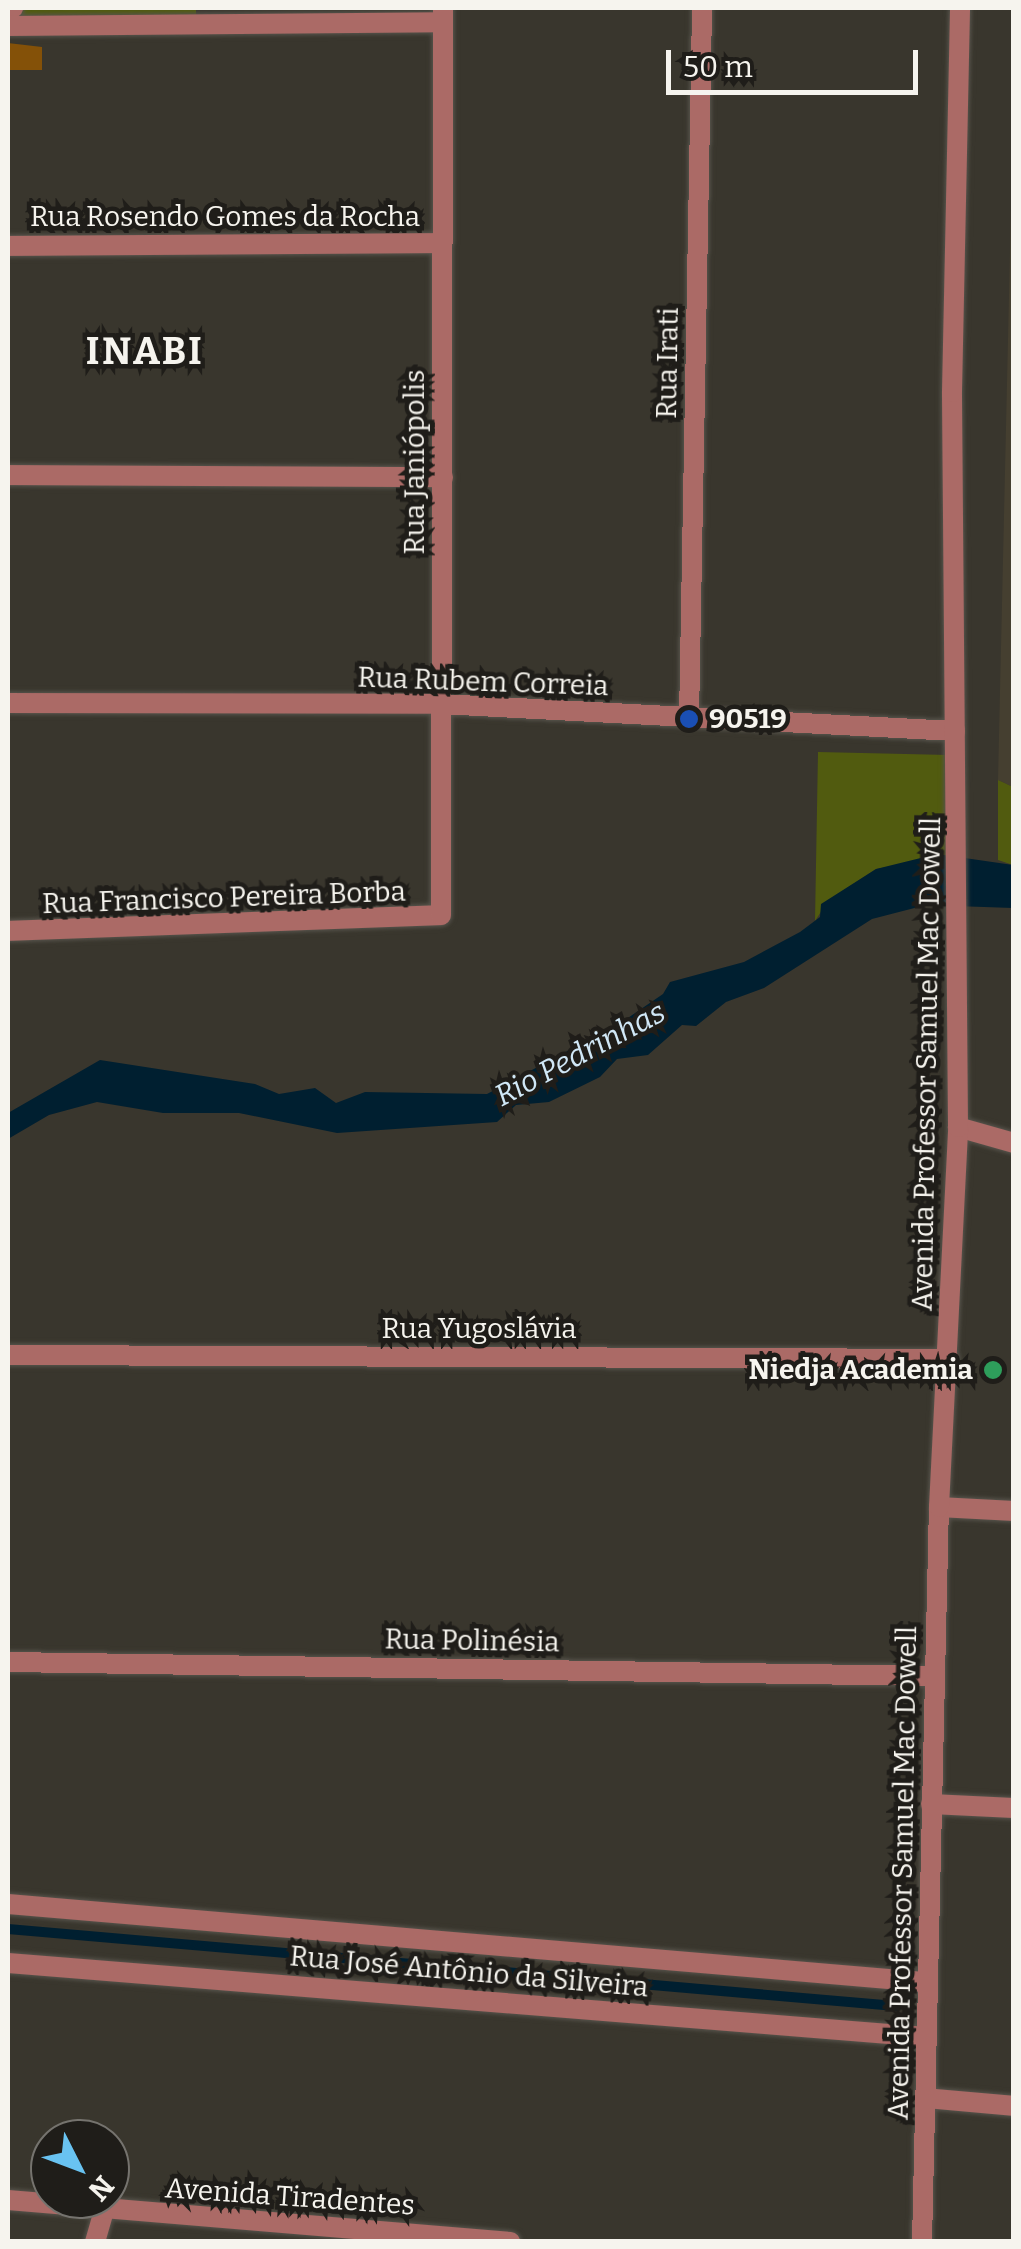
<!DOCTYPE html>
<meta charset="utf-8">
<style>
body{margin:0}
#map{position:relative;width:1021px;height:2249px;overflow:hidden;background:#39362d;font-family:Bitter,serif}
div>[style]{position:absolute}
.built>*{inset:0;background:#453f30}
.green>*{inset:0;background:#515b0f}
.water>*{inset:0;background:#001f30}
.stream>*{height:10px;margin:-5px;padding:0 5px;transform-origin:5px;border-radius:5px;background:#001f30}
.building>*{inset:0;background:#845108}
.roads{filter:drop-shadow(0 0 2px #57544c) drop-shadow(0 0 2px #57544c)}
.minor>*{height:20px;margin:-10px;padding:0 10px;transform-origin:10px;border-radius:10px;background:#ab6a66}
.tertiary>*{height:20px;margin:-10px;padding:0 10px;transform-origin:10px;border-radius:10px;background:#ab6a66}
.dots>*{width:28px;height:28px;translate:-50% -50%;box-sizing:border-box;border:5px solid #1f1d19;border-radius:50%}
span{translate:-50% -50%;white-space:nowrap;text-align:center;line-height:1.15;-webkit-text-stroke:9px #1f1d19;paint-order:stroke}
.street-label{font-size:28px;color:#f6f4ee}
.poi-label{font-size:28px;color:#f6f4ee;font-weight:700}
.left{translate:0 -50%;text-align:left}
.right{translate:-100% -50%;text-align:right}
.water-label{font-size:30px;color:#d1e8f7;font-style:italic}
.district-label{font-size:38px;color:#f6f4ee;font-weight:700;letter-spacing:2.5px}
.frame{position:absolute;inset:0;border:10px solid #f6f4ee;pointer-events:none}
.north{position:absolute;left:30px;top:2119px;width:100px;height:100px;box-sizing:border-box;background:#1f1d19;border:2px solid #75736e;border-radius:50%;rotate:132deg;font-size:28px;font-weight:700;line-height:40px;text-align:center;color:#f6f4ee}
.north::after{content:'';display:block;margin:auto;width:35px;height:45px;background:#69c3f1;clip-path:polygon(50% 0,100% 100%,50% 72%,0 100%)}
.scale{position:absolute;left:666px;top:50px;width:252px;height:45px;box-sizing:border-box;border:5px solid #f6f4ee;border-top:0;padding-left:12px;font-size:30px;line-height:35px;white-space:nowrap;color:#f6f4ee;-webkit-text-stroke:8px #1f1d19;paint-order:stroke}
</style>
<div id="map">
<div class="built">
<i style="clip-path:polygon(1013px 118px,1013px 787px,998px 780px)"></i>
</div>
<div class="green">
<i style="clip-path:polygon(13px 8px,196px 8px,196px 20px,8px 26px)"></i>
<i style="clip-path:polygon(818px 752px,949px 755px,954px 856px,876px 869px,828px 901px,815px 921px)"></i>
<i style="clip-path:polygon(998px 780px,1013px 787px,1013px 865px,998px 860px)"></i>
</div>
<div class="water">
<i style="clip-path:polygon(937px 854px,1013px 865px,1013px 908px,926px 905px,872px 919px,764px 988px,726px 1002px,696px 1026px,682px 1025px,648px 1055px,617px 1059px,600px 1077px,549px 1102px,516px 1105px,497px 1122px,337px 1133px,239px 1113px,163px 1113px,97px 1102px,49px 1115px,8px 1139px,8px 1113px,100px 1060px,255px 1084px,279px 1094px,315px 1088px,336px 1103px,365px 1092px,487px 1094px,622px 1022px,663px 994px,670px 982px,744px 962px,800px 932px,820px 917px,821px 904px,876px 869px)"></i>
</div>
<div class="stream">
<i style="left:8px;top:1929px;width:891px;rotate:4.96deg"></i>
</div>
<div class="building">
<i style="clip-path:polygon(8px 43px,42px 47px,42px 70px,8px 70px)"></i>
</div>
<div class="roads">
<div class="minor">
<i style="left:8px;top:11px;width:6px;rotate:-31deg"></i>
<i style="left:8px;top:26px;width:434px;rotate:-0.5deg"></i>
<i style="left:8px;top:246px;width:434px;rotate:-0.4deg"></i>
<i style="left:8px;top:475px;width:435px;rotate:0.3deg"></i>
<i style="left:8px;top:703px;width:433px;rotate:0.1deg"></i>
<i style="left:441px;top:704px;width:515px;rotate:3.01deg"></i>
<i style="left:689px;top:719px;width:711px;rotate:-88.95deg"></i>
<i style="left:8px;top:931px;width:433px;rotate:-2.1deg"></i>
<i style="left:441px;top:915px;width:907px;rotate:-89.87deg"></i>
<i style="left:958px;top:1127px;width:58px;rotate:15.9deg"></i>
<i style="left:8px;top:1355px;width:941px;rotate:0.24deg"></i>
<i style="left:939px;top:1507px;width:75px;rotate:3.1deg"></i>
<i style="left:8px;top:1662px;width:927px;rotate:0.87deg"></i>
<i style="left:931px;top:1804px;width:83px;rotate:2.8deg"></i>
<i style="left:8px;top:1904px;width:919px;rotate:4.87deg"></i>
<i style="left:8px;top:1963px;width:921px;rotate:4.61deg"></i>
<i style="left:925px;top:2098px;width:89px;rotate:5.1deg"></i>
<i style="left:95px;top:2242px;width:32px;rotate:-74deg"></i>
</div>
<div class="tertiary">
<i style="left:8px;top:2200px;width:504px;rotate:4.78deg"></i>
<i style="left:922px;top:2242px;width:735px;rotate:-88.68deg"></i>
<i style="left:939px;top:1507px;width:380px;rotate:-87.1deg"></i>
<i style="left:958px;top:1127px;width:735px;rotate:-90.47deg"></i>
<i style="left:952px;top:392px;width:384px;rotate:-88.8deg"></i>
</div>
</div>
<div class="dots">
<i style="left:689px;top:719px;background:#1a4fb4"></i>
<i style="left:993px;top:1370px;background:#2e9e5b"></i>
</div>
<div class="street-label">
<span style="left:225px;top:217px">Rua Rosendo Gomes da Rocha</span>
<span style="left:668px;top:363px;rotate:-89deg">Rua Irati</span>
<span style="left:415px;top:462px;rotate:-90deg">Rua Janiópolis</span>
<span style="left:483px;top:682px;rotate:2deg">Rua Rubem Correia</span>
<span style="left:224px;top:898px;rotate:-2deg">Rua Francisco Pereira Borba</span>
<span style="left:927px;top:1064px;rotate:-89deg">Avenida Professor Samuel Mac Dowell</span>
<span style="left:479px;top:1329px">Rua Yugoslávia</span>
<span style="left:472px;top:1641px;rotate:1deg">Rua Polinésia</span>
<span style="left:903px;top:1873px;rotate:-89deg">Avenida Professor Samuel Mac Dowell</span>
<span style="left:469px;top:1972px;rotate:5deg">Rua José Antônio da Silveira</span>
<span style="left:290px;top:2197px;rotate:4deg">Avenida Tiradentes</span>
</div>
<div class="poi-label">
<span class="left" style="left:709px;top:719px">90519</span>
<span class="right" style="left:973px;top:1370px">Niedja Academia</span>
</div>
<div class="water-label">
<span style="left:580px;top:1054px;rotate:-28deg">Rio Pedrinhas</span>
</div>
<div class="district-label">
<span style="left:145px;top:352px">INABI</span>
</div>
<div class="frame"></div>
<div class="north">N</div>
<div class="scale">50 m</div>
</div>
